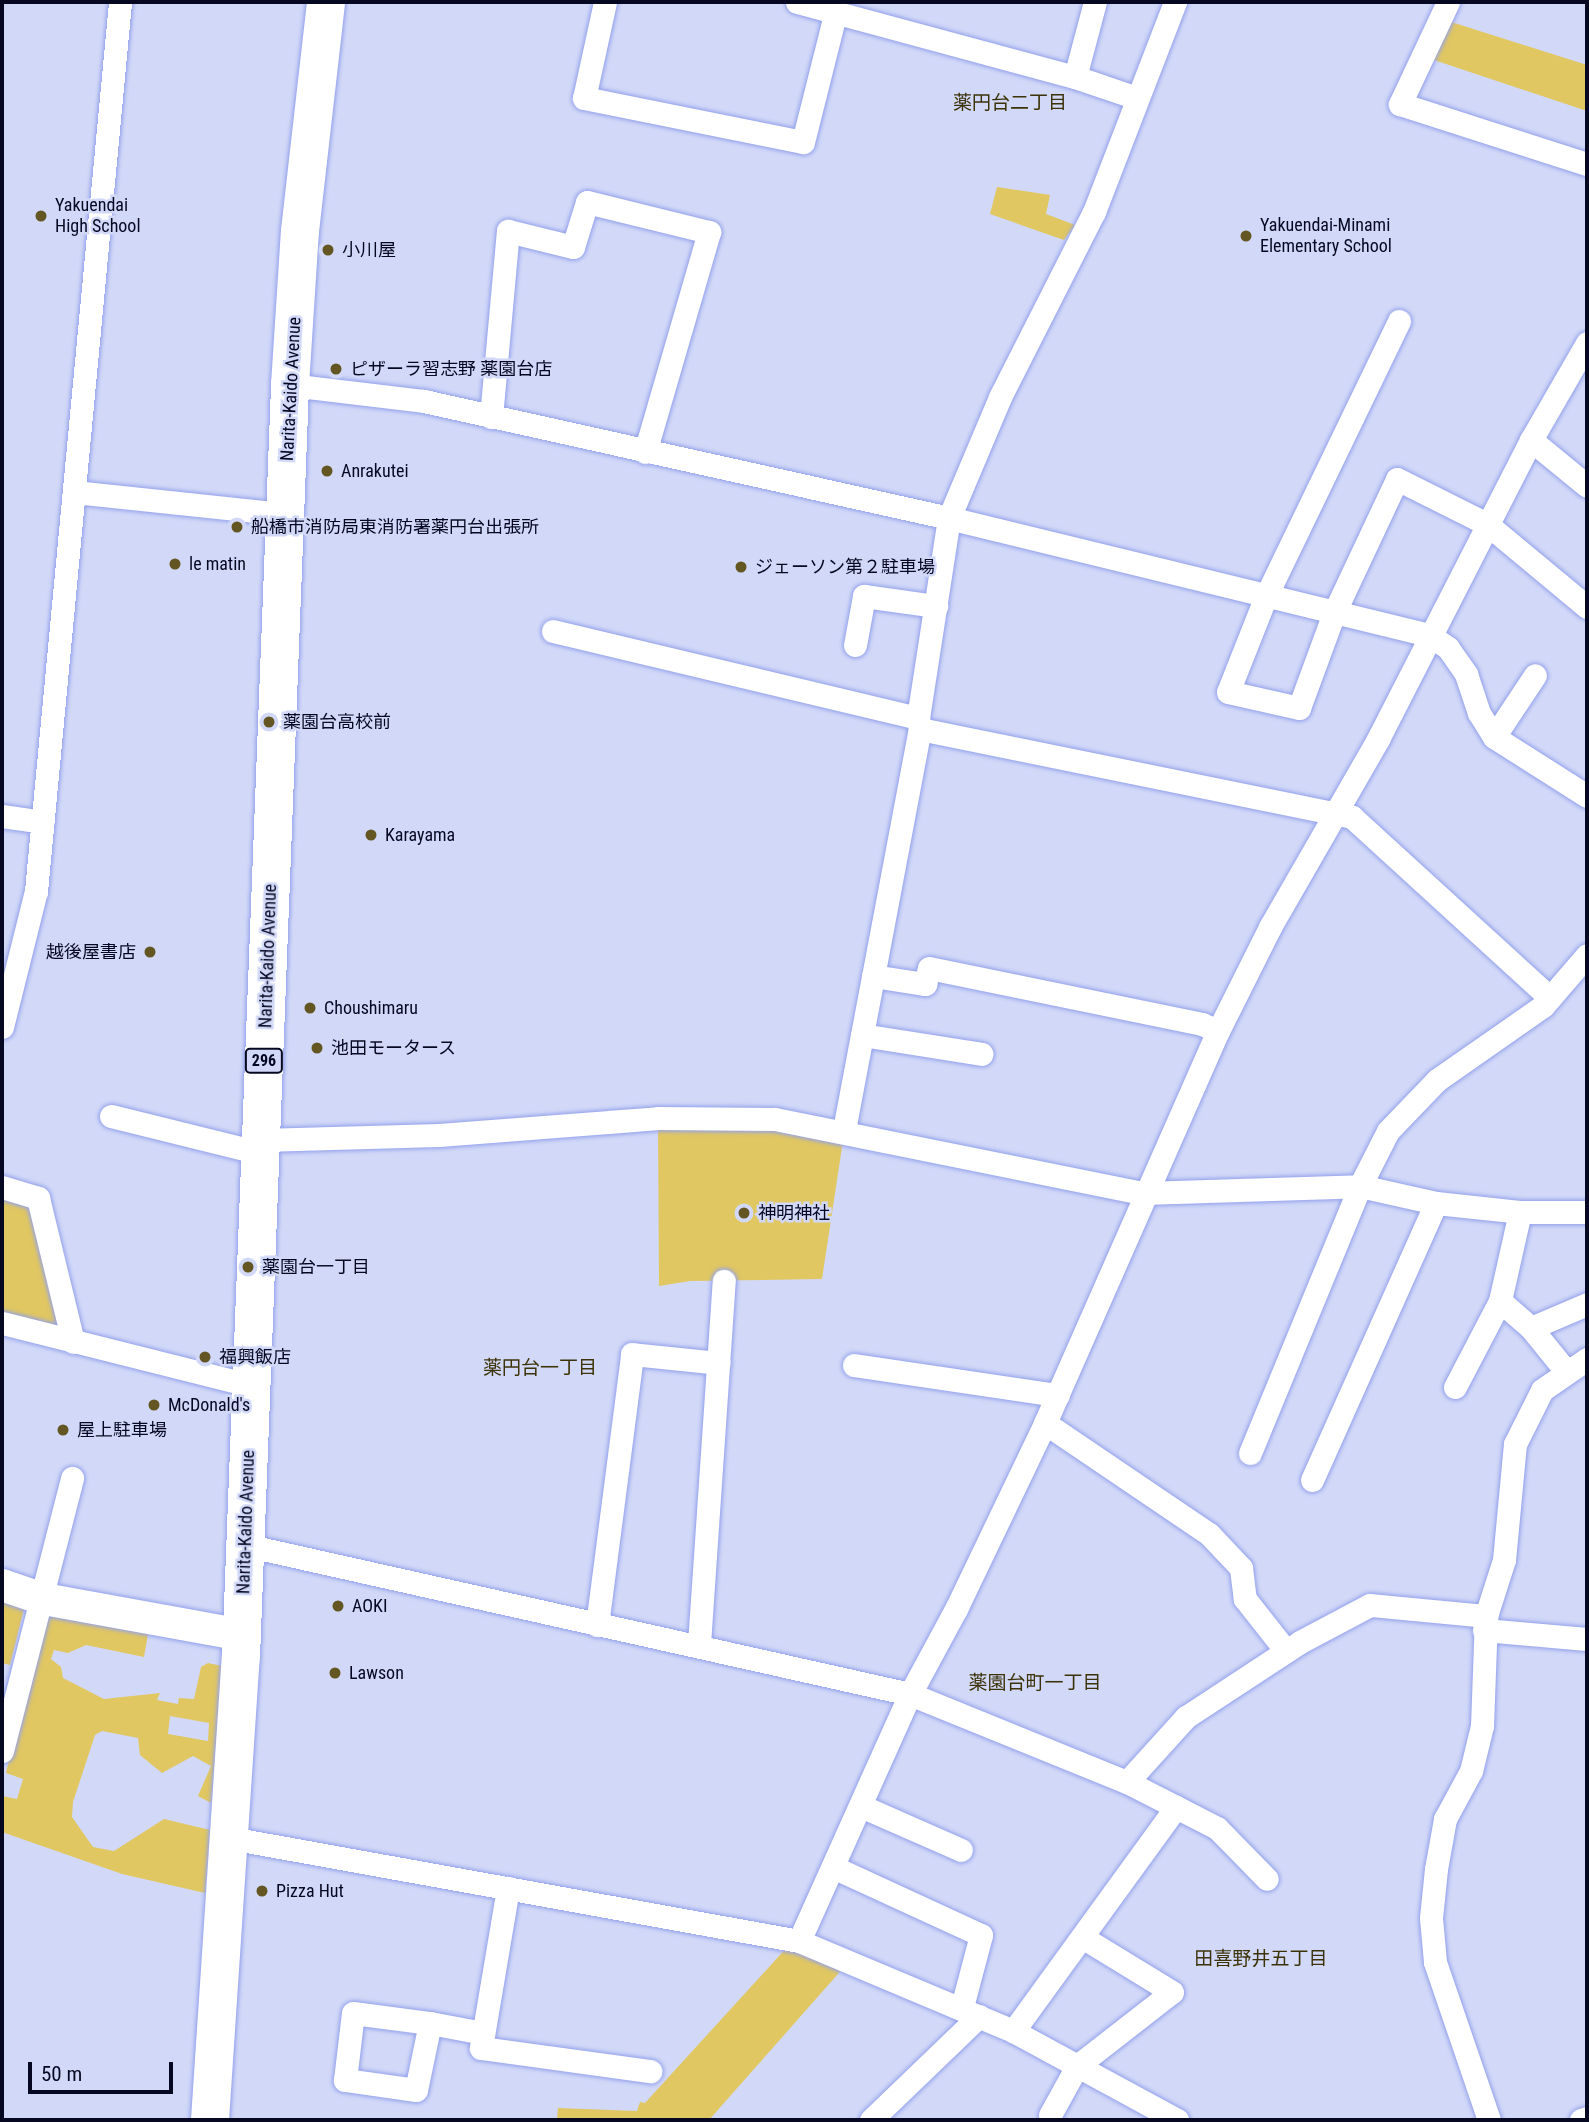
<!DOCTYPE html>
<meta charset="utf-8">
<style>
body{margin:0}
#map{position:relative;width:1589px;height:2122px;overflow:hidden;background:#d2d9f8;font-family:"Roboto Condensed","Noto Sans JP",sans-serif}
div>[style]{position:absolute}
.green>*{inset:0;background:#e1c761}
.roads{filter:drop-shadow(0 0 2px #93a1eb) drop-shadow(0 0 2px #93a1eb)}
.street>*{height:23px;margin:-11.5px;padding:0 11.5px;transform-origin:11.5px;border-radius:11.5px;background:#fff}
.secondary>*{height:32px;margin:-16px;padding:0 16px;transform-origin:16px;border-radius:16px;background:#fff}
.highway>*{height:38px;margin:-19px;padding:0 19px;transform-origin:19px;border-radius:19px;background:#fff}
.dots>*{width:19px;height:19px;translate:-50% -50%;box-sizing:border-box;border:4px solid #d2d9f8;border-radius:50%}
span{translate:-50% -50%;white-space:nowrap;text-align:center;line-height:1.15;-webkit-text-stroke:5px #d2d9f8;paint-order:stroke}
.shield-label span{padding:2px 5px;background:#d2d9f8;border:2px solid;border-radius:5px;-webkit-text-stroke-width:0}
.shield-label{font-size:16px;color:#060822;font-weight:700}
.poi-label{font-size:18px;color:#060822}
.left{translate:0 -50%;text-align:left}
.right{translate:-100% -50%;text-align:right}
.street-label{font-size:18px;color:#060822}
.neighbourhood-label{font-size:19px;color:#3c3207}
.frame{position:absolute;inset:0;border:4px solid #060822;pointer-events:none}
.scale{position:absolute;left:28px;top:2062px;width:145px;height:32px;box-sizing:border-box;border:4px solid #060822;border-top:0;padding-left:9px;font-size:21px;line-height:24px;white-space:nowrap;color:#060822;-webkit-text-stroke:5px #d2d9f8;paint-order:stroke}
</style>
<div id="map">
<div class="green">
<i style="clip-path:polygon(1445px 20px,1587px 65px,1587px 111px,1428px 58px)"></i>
<i style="clip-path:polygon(997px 187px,1050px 195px,1046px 214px,1075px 225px,1064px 240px,990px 214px)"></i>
<i style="clip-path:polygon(658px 1124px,776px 1125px,844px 1134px,822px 1279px,690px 1281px,659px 1286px)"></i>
<i style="clip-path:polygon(2px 1196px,33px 1205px,60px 1327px,2px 1312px)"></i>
<i style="clip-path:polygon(2px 1601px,24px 1609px,10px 1665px,2px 1663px)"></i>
<i style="clip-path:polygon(evenodd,42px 1612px,148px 1634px,144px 1657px,86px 1645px,68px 1653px,54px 1650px,51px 1659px,61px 1667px,63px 1678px,104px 1699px,160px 1693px,157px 1700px,178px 1704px,179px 1698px,194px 1699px,201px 1667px,208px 1663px,222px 1666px,211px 1803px,198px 1796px,211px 1766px,193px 1756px,162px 1773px,140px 1755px,138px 1738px,102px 1731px,95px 1735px,73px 1802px,72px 1817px,93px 1847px,114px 1851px,164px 1819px,210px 1830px,205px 1893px,122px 1874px,2px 1832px,2px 1796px,17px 1799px,23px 1779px,6px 1773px,42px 1612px,170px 1716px,209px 1723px,208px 1741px,168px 1734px,170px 1716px)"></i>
<i style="clip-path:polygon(789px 1945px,845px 1966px,709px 2120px,557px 2120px,558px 2108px,637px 2111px,640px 2102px,645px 2103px)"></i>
</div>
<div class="roads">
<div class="street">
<i style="left:605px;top:2px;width:98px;rotate:102.3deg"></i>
<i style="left:584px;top:98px;width:223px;rotate:11.4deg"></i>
<i style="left:803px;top:142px;width:135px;rotate:-75.9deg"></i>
<i style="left:797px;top:2px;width:288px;rotate:15.1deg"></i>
<i style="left:1075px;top:77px;width:65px;rotate:18.7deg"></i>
<i style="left:1448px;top:2px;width:113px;rotate:115.2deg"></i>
<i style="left:1400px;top:104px;width:196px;rotate:17.8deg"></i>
<i style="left:1075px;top:77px;width:78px;rotate:-75.1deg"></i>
<i style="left:1399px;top:321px;width:305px;rotate:115.8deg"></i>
<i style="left:1266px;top:596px;width:103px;rotate:111.6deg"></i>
<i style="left:1228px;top:692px;width:73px;rotate:12.7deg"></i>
<i style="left:1299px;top:708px;width:101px;rotate:-69.8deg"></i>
<i style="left:1334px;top:613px;width:148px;rotate:-64.8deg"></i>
<i style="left:1397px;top:479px;width:101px;rotate:26.6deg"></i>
<i style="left:1487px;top:524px;width:130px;rotate:39.7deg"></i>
<i style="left:290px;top:385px;width:135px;rotate:6.8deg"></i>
<i style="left:424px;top:401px;width:538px;rotate:12.56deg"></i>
<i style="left:949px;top:518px;width:494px;rotate:13.7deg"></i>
<i style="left:1429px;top:635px;width:23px;rotate:34deg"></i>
<i style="left:1448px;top:648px;width:32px;rotate:55deg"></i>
<i style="left:1466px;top:674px;width:41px;rotate:71.6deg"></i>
<i style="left:1479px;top:713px;width:28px;rotate:58deg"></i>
<i style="left:1494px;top:737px;width:110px;rotate:32.4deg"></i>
<i style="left:491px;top:417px;width:187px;rotate:-84.8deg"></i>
<i style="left:508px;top:231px;width:67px;rotate:13.8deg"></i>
<i style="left:573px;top:247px;width:47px;rotate:-72.7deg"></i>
<i style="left:587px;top:202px;width:126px;rotate:13.8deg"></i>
<i style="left:709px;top:232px;width:229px;rotate:106.2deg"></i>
<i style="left:1531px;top:440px;width:72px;rotate:39.4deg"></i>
<i style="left:74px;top:492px;width:212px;rotate:6deg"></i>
<i style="left:553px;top:631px;width:375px;rotate:13.4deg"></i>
<i style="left:855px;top:645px;width:50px;rotate:-79.6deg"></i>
<i style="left:864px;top:596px;width:73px;rotate:7.9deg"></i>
<i style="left:920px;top:729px;width:441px;rotate:11.5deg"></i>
<i style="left:1352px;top:817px;width:268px;rotate:42.4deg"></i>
<i style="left:1494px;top:737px;width:74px;rotate:-56.5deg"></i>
<i style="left:2px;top:816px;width:41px;rotate:8.3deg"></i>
<i style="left:873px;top:976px;width:53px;rotate:8.7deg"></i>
<i style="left:925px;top:984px;width:16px;rotate:-76deg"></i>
<i style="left:929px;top:968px;width:279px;rotate:11.6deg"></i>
<i style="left:1202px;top:1024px;width:17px;rotate:24deg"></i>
<i style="left:2px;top:1027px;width:140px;rotate:-76deg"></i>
<i style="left:36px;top:891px;width:893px;rotate:-84.6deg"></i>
<i style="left:862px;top:1035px;width:121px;rotate:9deg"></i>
<i style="left:111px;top:1116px;width:154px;rotate:13.9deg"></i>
<i style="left:844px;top:1130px;width:408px;rotate:-79.3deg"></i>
<i style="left:920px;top:729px;width:11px;rotate:-100deg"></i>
<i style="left:918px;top:718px;width:202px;rotate:-81.2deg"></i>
<i style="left:949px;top:518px;width:131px;rotate:-67.1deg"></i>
<i style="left:1000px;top:397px;width:208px;rotate:-63.1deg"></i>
<i style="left:1094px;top:212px;width:225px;rotate:-68.9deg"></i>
<i style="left:261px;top:1140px;width:178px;rotate:-1.6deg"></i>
<i style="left:439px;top:1135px;width:220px;rotate:-4.4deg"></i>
<i style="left:658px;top:1118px;width:117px;rotate:0.5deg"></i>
<i style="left:775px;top:1119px;width:375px;rotate:11.4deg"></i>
<i style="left:1143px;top:1193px;width:217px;rotate:-1.8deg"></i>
<i style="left:1360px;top:1186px;width:78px;rotate:12.6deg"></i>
<i style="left:1436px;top:1203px;width:84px;rotate:6.1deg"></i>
<i style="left:1520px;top:1212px;width:67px"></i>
<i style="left:2px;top:1187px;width:38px;rotate:17deg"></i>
<i style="left:38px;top:1198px;width:148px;rotate:76.3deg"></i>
<i style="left:1520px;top:1212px;width:91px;rotate:102.7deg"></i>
<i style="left:1500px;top:1301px;width:41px;rotate:41.1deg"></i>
<i style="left:1531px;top:1328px;width:55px;rotate:50.9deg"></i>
<i style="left:2px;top:1323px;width:258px;rotate:14.1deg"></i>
<i style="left:1531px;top:1328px;width:61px;rotate:-23.2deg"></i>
<i style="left:854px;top:1365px;width:206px;rotate:8.4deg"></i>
<i style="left:1455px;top:1387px;width:97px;rotate:-62.4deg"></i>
<i style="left:1045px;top:1423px;width:198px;rotate:34.1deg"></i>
<i style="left:1209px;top:1534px;width:47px;rotate:46.7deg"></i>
<i style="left:1241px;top:1568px;width:31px;rotate:83deg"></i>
<i style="left:1245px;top:1599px;width:66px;rotate:51.7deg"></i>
<i style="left:1250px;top:1453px;width:289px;rotate:-67.6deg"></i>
<i style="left:1360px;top:1186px;width:62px;rotate:-63deg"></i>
<i style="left:1388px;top:1131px;width:71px;rotate:-46.1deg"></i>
<i style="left:1437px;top:1080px;width:129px;rotate:-34.9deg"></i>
<i style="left:1543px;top:1006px;width:67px;rotate:-49.2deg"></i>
<i style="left:1312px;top:1480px;width:303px;rotate:-65.9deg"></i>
<i style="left:245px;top:1545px;width:681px;rotate:12.63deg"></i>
<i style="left:910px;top:1694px;width:234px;rotate:22.1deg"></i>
<i style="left:1127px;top:1782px;width:55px;rotate:27deg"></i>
<i style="left:1176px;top:1807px;width:277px;rotate:126deg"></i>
<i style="left:597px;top:1625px;width:273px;rotate:-82.6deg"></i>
<i style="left:632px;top:1354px;width:87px;rotate:5.9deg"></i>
<i style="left:1484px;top:1630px;width:103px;rotate:5deg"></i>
<i style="left:699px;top:1644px;width:364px;rotate:-86.1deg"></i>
<i style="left:2px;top:1751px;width:282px;rotate:-75.6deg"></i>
<i style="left:1127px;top:1782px;width:88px;rotate:-47.8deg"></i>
<i style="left:1186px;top:1717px;width:136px;rotate:-33.3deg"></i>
<i style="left:1300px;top:1642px;width:79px;rotate:-27.9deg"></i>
<i style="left:1370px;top:1605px;width:117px;rotate:5.4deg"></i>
<i style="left:861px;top:1806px;width:109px;rotate:23.7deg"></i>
<i style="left:1176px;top:1807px;width:46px;rotate:27.1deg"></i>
<i style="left:1217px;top:1828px;width:71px;rotate:45.6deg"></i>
<i style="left:230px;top:1838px;width:578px;rotate:10.26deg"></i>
<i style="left:799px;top:1941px;width:232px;rotate:22.8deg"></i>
<i style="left:1013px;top:2031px;width:187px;rotate:28.5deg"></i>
<i style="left:833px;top:1867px;width:163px;rotate:24.7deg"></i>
<i style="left:981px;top:1935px;width:74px;rotate:104.8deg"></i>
<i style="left:508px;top:1888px;width:162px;rotate:99.6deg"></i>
<i style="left:481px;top:2048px;width:171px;rotate:7.8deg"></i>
<i style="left:799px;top:1941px;width:271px;rotate:-65.8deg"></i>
<i style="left:910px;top:1694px;width:97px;rotate:-61.6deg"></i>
<i style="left:956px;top:1609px;width:206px;rotate:-64.4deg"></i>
<i style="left:1045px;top:1423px;width:428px;rotate:-66.2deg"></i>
<i style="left:1218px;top:1031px;width:116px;rotate:-63.4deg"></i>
<i style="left:1270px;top:927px;width:217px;rotate:-60.1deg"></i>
<i style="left:1378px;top:739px;width:336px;rotate:-62.9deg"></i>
<i style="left:1531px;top:440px;width:112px;rotate:-60deg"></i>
<i style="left:430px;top:2023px;width:68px;rotate:101.8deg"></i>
<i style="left:416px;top:2090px;width:72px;rotate:-172deg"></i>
<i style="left:345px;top:2080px;width:67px;rotate:-83.2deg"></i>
<i style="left:353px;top:2013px;width:78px;rotate:7.4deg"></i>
<i style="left:430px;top:2023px;width:54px;rotate:10.7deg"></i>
<i style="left:1050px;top:2115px;width:56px;rotate:-61.1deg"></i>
<i style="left:1077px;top:2066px;width:120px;rotate:-37.9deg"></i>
<i style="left:1172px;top:1992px;width:105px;rotate:-148.6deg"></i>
<i style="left:871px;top:2120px;width:150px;rotate:-43.9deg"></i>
<i style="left:1489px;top:2120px;width:167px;rotate:-108.9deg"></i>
<i style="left:1435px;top:1962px;width:44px;rotate:-95.2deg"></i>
<i style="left:1431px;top:1918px;width:49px;rotate:-84.2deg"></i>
<i style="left:1436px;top:1869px;width:51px;rotate:-79.8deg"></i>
<i style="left:1445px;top:1819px;width:55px;rotate:-61.6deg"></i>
<i style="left:1471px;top:1771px;width:46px;rotate:-76.3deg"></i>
<i style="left:1482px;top:1726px;width:110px;rotate:-87.9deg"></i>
<i style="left:1486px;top:1616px;width:59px;rotate:-72.2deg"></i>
<i style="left:1504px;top:1560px;width:117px;rotate:-84.6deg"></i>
<i style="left:1515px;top:1444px;width:60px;rotate:-63.4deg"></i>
<i style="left:1542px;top:1390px;width:55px;rotate:-34.6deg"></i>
<i style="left:1581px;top:2120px;width:6px;rotate:-18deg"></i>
</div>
<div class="secondary">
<i style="left:2px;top:1585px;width:39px;rotate:19deg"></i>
<i style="left:39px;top:1598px;width:206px;rotate:10.3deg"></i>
</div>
<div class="highway">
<i style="left:210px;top:2120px;width:464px;rotate:-86.2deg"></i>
<i style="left:241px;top:1657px;width:1273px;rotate:-87.79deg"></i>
<i style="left:290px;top:385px;width:154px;rotate:-86.3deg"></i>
<i style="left:300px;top:231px;width:230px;rotate:-83.5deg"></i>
</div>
</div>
<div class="dots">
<i style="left:41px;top:216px;background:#635623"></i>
<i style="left:1246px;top:236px;background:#635623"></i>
<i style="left:328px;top:250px;background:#635623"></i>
<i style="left:336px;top:369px;background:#635623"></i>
<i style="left:327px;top:471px;background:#635623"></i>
<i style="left:237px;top:527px;background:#635623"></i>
<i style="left:175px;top:564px;background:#635623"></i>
<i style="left:741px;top:567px;background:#635623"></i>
<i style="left:269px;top:722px;background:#635623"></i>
<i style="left:371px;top:835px;background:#635623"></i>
<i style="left:150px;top:952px;background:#635623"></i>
<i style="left:310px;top:1008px;background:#635623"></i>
<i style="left:317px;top:1048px;background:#635623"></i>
<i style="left:744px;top:1213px;background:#635623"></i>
<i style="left:248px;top:1267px;background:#635623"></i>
<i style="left:205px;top:1357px;background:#635623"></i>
<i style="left:154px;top:1405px;background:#635623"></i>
<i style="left:63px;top:1430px;background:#635623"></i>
<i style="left:338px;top:1606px;background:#635623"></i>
<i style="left:335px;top:1673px;background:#635623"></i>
<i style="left:262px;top:1891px;background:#635623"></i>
</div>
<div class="shield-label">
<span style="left:264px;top:1061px">296</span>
</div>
<div class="poi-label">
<span class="left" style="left:55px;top:216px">Yakuendai<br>High School</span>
<span class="left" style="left:1260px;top:236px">Yakuendai-Minami<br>Elementary School</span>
<span class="left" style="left:342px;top:250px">小川屋</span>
<span class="left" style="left:350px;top:369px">ピザーラ習志野 薬園台店</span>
<span class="left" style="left:341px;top:471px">Anrakutei</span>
<span class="left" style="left:251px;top:527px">船橋市消防局東消防署薬円台出張所</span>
<span class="left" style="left:189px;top:564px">le matin</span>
<span class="left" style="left:755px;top:567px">ジェーソン第２駐車場</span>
<span class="left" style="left:283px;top:722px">薬園台高校前</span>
<span class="left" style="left:385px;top:835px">Karayama</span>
<span class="right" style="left:136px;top:952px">越後屋書店</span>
<span class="left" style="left:324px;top:1008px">Choushimaru</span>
<span class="left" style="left:331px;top:1048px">池田モータース</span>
<span class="left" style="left:758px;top:1213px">神明神社</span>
<span class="left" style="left:262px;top:1267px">薬園台一丁目</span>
<span class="left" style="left:219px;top:1357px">福興飯店</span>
<span class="left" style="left:168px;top:1405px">McDonald's</span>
<span class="left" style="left:77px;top:1430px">屋上駐車場</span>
<span class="left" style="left:352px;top:1606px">AOKI</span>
<span class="left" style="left:349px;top:1673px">Lawson</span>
<span class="left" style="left:276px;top:1891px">Pizza Hut</span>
</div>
<div class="street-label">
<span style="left:291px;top:389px;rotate:-87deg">Narita-Kaido Avenue</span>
<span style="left:268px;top:956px;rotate:-88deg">Narita-Kaido Avenue</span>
<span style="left:246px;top:1522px;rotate:-88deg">Narita-Kaido Avenue</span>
</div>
<div class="neighbourhood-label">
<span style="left:1010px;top:103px">薬円台二丁目</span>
<span style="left:540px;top:1368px">薬円台一丁目</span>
<span style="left:1035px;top:1683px">薬園台町一丁目</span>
<span style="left:1261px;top:1959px">田喜野井五丁目</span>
</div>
<div class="frame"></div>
<div class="scale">50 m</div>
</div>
